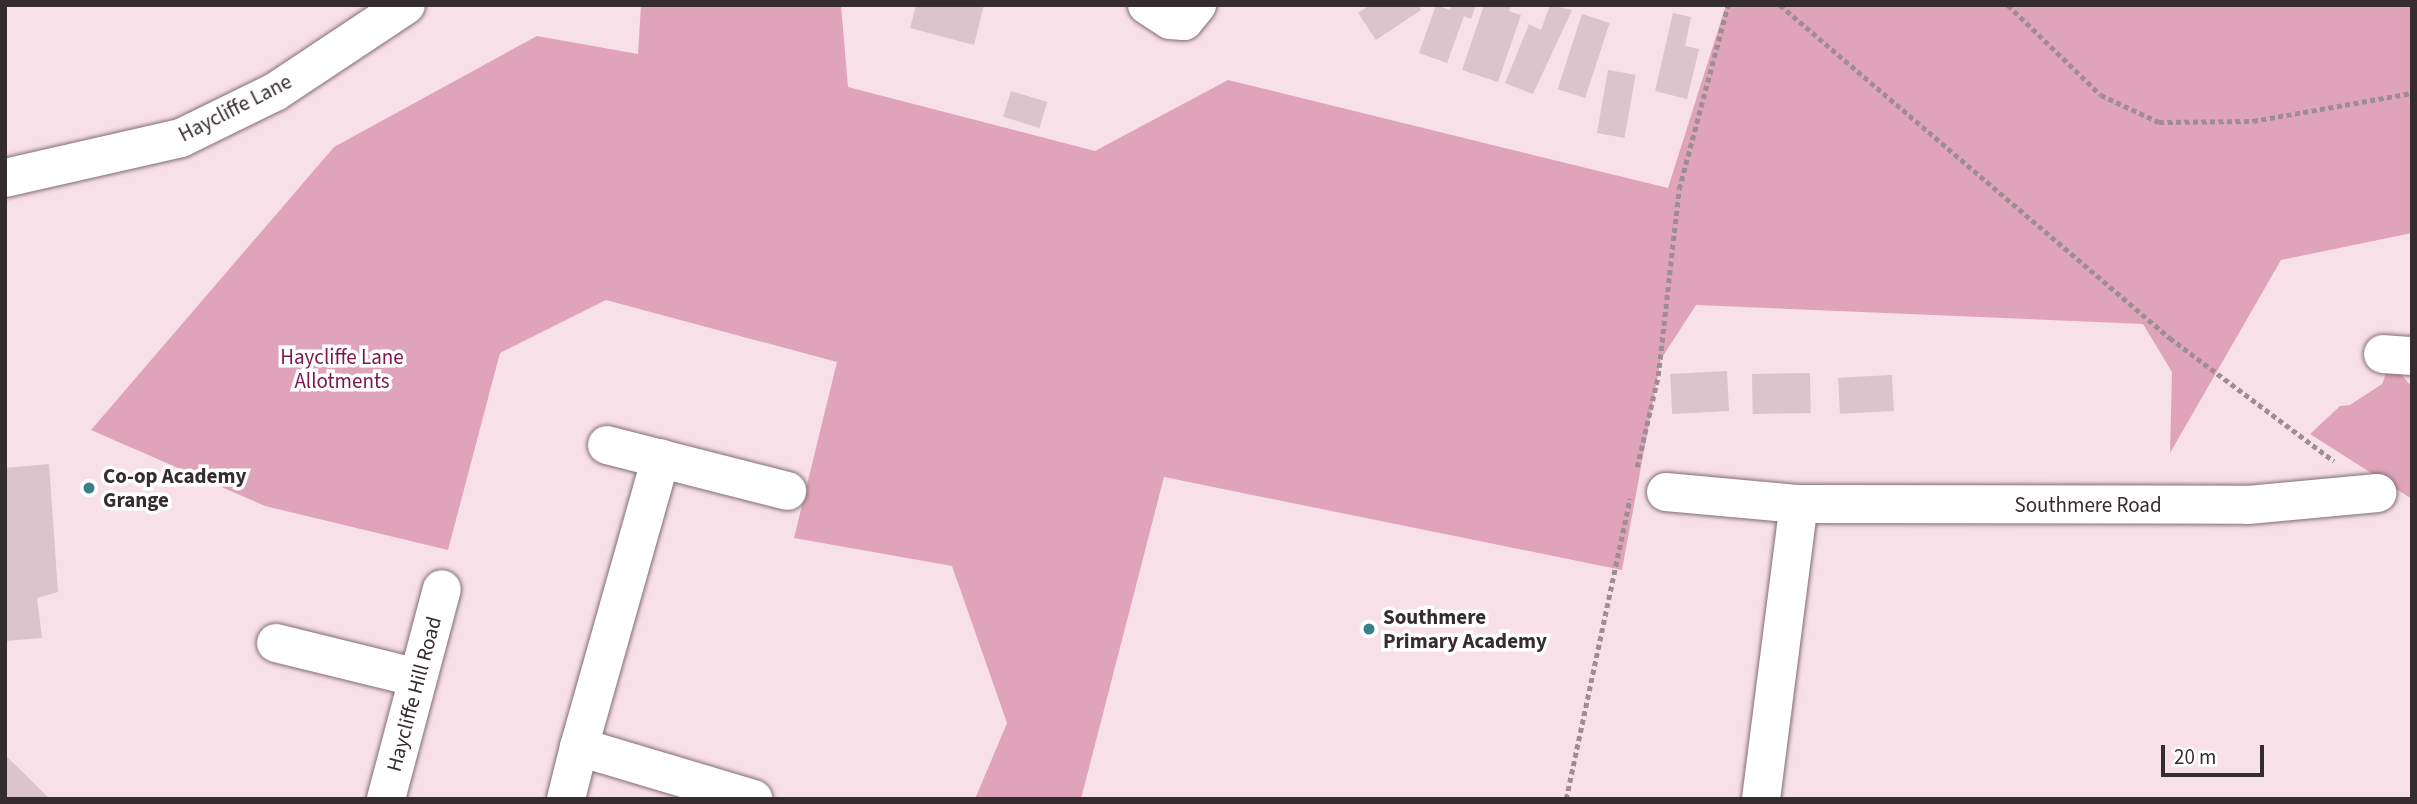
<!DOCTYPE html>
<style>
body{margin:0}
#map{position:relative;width:2417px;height:804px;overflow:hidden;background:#f8e0e8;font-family:"Source Sans 3",sans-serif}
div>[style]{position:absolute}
.green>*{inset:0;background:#e0a4ba}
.building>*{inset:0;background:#dbc4cc;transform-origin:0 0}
.path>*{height:4.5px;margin-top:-2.25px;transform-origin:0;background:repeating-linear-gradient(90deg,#9e8d93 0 5px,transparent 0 8.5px)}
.roads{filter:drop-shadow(0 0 2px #826d74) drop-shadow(0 0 2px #826d74)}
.minor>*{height:38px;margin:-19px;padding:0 19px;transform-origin:19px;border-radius:19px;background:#fff}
.dots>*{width:19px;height:19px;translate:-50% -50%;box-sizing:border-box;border:4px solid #fff;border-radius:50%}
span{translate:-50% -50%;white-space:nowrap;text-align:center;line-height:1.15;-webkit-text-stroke:7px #fff;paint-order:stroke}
.street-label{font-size:21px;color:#352c2f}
.park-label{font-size:21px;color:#7d154a}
.poi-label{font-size:21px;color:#352c2f;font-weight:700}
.left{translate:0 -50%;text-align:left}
.frame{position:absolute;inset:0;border:7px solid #352c2f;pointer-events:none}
.scale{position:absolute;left:2161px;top:745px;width:103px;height:32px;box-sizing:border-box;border:4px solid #352c2f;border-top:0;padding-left:9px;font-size:21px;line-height:24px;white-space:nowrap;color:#352c2f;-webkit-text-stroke:5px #fff;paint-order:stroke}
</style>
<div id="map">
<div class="green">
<i style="clip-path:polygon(641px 5px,841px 5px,848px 87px,1095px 151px,1228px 80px,1668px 188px,1726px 5px,2412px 5px,2412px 233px,2281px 260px,2170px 453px,2172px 372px,2143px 324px,1696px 305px,1661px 359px,1622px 570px,1164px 477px,1081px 799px,975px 799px,1007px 723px,952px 566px,794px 538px,837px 362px,606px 300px,500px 353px,448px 550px,265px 506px,91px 430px,334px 147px,537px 36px,638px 54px)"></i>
<i style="clip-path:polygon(2387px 371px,2400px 373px,2412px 387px,2412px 499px,2310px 434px,2340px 406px,2350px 405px,2382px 384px)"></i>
</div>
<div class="building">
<i style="clip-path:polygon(916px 5px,984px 5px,974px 45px,910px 28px)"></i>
<i style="clip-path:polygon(1370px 5px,1418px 5px,1421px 10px,1376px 40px,1358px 13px)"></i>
<i style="clip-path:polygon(1436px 5px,1450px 10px,1451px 5px,1476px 5px,1471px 19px,1464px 16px,1447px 63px,1419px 53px)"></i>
<i style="clip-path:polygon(1484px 5px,1511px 5px,1509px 11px,1521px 15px,1498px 82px,1462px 70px)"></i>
<i style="clip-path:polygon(1550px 5px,1572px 10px,1533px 94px,1505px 83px,1529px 24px,1541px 30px)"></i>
<i style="clip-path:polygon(1673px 13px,1691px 17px,1685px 46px,1699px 49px,1687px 99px,1655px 91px)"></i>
<i style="left:1582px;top:14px;width:29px;height:79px;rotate:18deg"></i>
<i style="left:1608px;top:70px;width:28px;height:64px;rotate:10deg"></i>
<i style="left:1011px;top:91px;width:38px;height:27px;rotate:17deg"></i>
<i style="left:1727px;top:371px;width:40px;height:57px;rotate:87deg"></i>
<i style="left:1810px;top:373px;width:40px;height:58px;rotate:89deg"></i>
<i style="left:1892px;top:375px;width:36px;height:54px;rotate:87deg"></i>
<i style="clip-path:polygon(49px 464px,58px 592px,37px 598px,42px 638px,5px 641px,5px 468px)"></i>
<i style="clip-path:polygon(5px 755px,50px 799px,5px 799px)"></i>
</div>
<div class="path">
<i style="left:1780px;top:5px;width:513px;rotate:40.49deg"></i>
<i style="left:2170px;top:338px;width:205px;rotate:36.9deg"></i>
<i style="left:2008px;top:5px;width:129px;rotate:44.1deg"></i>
<i style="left:2101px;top:95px;width:64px;rotate:25deg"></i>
<i style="left:2159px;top:122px;width:94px;rotate:-0.6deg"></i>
<i style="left:2253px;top:121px;width:161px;rotate:-10deg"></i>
<i style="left:1637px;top:467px;width:93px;rotate:-77deg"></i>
<i style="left:1658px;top:376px;width:188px;rotate:-83.6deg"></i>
<i style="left:1679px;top:189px;width:190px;rotate:-75.1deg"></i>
<i style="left:1566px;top:799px;width:307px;rotate:-78deg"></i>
</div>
<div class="roads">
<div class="minor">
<i style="left:1147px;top:5px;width:27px;rotate:33deg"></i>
<i style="left:1170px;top:20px;width:14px;rotate:4deg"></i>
<i style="left:1184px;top:21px;width:21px;rotate:-51deg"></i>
<i style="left:5px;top:178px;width:180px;rotate:-12.8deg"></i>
<i style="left:181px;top:138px;width:105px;rotate:-26.1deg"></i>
<i style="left:275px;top:92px;width:157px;rotate:-33.6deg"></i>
<i style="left:2383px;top:354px;width:29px;rotate:4deg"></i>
<i style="left:607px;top:445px;width:186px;rotate:14.3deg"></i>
<i style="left:1666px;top:492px;width:134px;rotate:5.2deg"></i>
<i style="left:1799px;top:504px;width:449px;rotate:0.1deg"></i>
<i style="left:2248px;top:505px;width:130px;rotate:-5.3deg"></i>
<i style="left:276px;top:643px;width:146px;rotate:13.8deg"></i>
<i style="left:579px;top:747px;width:300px;rotate:-74.2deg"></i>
<i style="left:386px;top:799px;width:217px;rotate:-75.1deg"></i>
<i style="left:566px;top:799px;width:54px;rotate:-76deg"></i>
<i style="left:579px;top:747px;width:182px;rotate:16.6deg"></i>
<i style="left:1761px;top:799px;width:297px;rotate:-82.7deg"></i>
</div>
</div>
<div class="dots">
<i style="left:89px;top:488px;background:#398189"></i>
<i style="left:1369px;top:629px;background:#398189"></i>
</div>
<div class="street-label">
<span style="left:235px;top:108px;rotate:-27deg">Haycliffe Lane</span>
<span style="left:2088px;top:505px">Southmere Road</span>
<span style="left:414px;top:694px;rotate:-75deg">Haycliffe Hill Road</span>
</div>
<div class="park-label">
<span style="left:342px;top:369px">Haycliffe Lane<br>Allotments</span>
</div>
<div class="poi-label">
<span class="left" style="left:103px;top:488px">Co-op Academy<br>Grange</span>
<span class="left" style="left:1383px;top:629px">Southmere<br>Primary Academy</span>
</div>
<div class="frame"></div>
<div class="scale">20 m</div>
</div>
